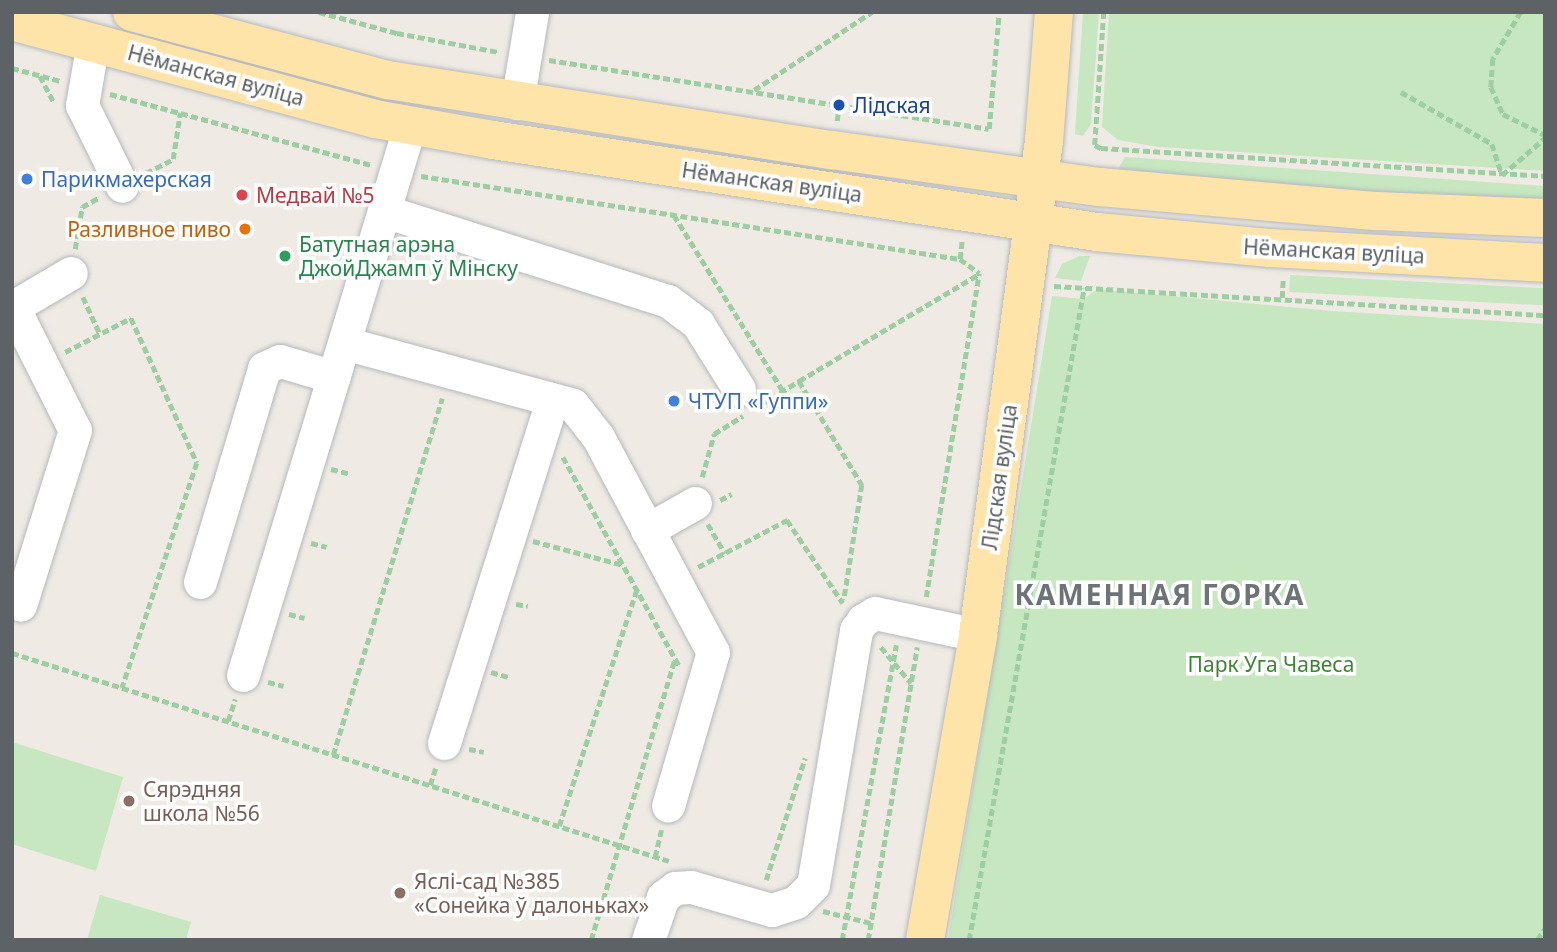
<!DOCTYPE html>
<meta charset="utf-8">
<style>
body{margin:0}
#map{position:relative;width:1557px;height:952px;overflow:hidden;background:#efebe4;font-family:"Noto Sans",sans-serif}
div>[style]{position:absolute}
.green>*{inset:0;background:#c6e7c0;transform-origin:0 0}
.path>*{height:4.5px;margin-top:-2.25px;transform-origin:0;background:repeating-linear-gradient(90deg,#9ccea2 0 7px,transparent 0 10.5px)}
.roads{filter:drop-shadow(0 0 2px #b5b8bc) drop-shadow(0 0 2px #b5b8bc)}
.minor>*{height:33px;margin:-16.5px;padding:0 16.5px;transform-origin:16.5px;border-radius:16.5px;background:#fff}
.major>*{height:38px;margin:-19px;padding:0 19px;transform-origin:19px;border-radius:19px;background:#ffe4aa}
.dots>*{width:19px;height:19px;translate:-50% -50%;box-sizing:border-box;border:4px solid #fff;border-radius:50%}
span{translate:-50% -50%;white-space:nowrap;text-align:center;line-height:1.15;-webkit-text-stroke:7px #fff;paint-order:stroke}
.street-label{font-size:21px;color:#5c6265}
.transit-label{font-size:21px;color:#164399}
.left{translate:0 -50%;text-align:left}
.shop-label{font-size:21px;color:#366cbe}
.health-label{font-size:21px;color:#be3a42}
.food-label{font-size:21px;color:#c56008}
.right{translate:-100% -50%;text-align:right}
.leisure-label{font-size:21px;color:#27864d}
.park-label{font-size:21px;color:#3c8632}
.education-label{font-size:21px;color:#785e54}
.district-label{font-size:28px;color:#6d7477;font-weight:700;letter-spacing:2px}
.frame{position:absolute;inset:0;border:14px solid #5c6265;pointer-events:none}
</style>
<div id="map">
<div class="green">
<i style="clip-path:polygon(1083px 12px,1099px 12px,1091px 124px,1083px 136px,1075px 134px)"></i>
<i style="clip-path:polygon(1109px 12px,1545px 12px,1545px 171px,1159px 147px,1118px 140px,1102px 127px)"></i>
<i style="clip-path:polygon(1125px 157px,1545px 186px,1545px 201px,1423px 198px,1116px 173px)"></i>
<i style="clip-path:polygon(1079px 256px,1090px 256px,1081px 281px,1055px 278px,1062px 264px)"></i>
<i style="left:1290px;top:275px;width:255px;height:17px;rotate:3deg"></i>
<i style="clip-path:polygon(1097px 289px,1332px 311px,1545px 324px,1545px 940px,948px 940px,1052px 296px,1084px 299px)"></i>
<i style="clip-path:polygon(12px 742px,123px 777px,96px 871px,12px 844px)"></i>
<i style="clip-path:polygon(100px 895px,191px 922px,186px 940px,87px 940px)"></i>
</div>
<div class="path">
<i style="left:319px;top:12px;width:81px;rotate:15.1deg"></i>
<i style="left:397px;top:33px;width:104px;rotate:10.6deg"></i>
<i style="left:1104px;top:12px;width:133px;rotate:93.9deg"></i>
<i style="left:1095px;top:145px;width:7px;rotate:27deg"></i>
<i style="left:1101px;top:148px;width:445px;rotate:3.6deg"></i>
<i style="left:1521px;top:12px;width:55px;rotate:120.8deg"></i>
<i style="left:1493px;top:59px;width:28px;rotate:94deg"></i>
<i style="left:1491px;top:87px;width:30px;rotate:66deg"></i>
<i style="left:1503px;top:114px;width:47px;rotate:26.6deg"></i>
<i style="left:549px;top:60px;width:445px;rotate:8.9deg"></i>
<i style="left:989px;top:129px;width:117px;rotate:-85.1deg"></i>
<i style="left:12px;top:68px;width:51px;rotate:14.9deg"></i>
<i style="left:40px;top:76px;width:30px;rotate:62deg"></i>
<i style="left:754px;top:90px;width:141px;rotate:-33.5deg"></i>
<i style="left:1401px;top:92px;width:105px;rotate:29.7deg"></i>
<i style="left:1492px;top:144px;width:33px;rotate:72deg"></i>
<i style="left:1502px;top:175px;width:57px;rotate:-40.7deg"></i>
<i style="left:110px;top:94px;width:270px;rotate:15.2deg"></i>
<i style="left:837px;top:121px;width:16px;rotate:-83deg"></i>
<i style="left:146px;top:173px;width:30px;rotate:-27deg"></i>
<i style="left:173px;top:159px;width:47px;rotate:-81.3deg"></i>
<i style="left:421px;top:176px;width:545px;rotate:8.75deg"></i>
<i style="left:960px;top:259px;width:24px;rotate:36deg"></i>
<i style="left:674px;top:215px;width:207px;rotate:58.2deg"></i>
<i style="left:75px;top:249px;width:43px;rotate:-80.5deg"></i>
<i style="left:82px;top:207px;width:18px;rotate:-29deg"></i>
<i style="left:960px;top:259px;width:19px;rotate:-84deg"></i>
<i style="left:1054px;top:286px;width:492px;rotate:3.4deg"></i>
<i style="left:83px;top:297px;width:41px;rotate:65.3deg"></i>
<i style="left:1282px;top:298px;width:20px;rotate:-87deg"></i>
<i style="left:65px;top:352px;width:74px;rotate:-27.3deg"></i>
<i style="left:131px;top:318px;width:159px;rotate:65.5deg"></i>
<i style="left:197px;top:463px;width:237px;rotate:108.4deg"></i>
<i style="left:799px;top:381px;width:209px;rotate:-30.7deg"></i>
<i style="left:762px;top:404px;width:44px;rotate:-31.9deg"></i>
<i style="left:799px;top:381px;width:122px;rotate:58.8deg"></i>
<i style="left:862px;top:485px;width:116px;rotate:98.9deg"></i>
<i style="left:563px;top:457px;width:240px;rotate:60.9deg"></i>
<i style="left:331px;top:469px;width:21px;rotate:14deg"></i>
<i style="left:702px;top:477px;width:45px;rotate:-74.4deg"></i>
<i style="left:714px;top:434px;width:34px;rotate:-32deg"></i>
<i style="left:720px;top:500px;width:13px;rotate:-27deg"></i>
<i style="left:708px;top:524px;width:34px;rotate:60deg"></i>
<i style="left:533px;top:541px;width:93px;rotate:14.9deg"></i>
<i style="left:311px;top:543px;width:16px;rotate:14deg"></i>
<i style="left:698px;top:567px;width:101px;rotate:-27.8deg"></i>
<i style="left:787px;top:520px;width:100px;rotate:56deg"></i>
<i style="left:926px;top:597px;width:328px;rotate:-80.7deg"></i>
<i style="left:516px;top:604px;width:12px;rotate:9deg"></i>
<i style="left:289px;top:614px;width:16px;rotate:14deg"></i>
<i style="left:881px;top:647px;width:47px;rotate:50.2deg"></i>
<i style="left:12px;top:653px;width:689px;rotate:17.57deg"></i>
<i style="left:491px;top:672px;width:18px;rotate:16deg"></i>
<i style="left:268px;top:682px;width:16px;rotate:14deg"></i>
<i style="left:228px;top:721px;width:23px;rotate:-72deg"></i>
<i style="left:469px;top:749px;width:15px;rotate:11deg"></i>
<i style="left:333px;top:755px;width:373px;rotate:-73deg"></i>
<i style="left:430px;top:785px;width:20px;rotate:-72deg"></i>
<i style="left:559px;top:826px;width:250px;rotate:-71.8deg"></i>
<i style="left:655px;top:857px;width:28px;rotate:-77deg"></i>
<i style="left:766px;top:880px;width:128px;rotate:-72.3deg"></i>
<i style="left:823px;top:911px;width:49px;rotate:14deg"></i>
<i style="left:591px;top:940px;width:293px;rotate:-73.4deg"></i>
<i style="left:842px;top:940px;width:300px;rotate:-79.6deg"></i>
<i style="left:868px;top:940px;width:297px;rotate:-80.5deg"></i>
<i style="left:969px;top:940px;width:662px;rotate:-80deg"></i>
<i style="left:1537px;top:940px;width:14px;rotate:-56deg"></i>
</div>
<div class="roads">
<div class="minor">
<i style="left:93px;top:42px;width:64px;rotate:99.9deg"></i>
<i style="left:82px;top:105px;width:90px;rotate:63.7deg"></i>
<i style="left:517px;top:103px;width:92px;rotate:-80.6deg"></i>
<i style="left:384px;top:211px;width:298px;rotate:17.6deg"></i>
<i style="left:668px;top:301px;width:38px;rotate:37deg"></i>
<i style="left:698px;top:324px;width:77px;rotate:57.8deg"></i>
<i style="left:12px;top:305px;width:140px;rotate:63.3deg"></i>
<i style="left:75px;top:430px;width:183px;rotate:107.4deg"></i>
<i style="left:13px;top:307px;width:67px;rotate:-30.4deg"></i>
<i style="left:344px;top:343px;width:237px;rotate:15.1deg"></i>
<i style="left:573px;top:405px;width:41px;rotate:52deg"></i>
<i style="left:598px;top:437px;width:244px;rotate:61.9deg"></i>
<i style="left:713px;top:652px;width:160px;rotate:106.3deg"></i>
<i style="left:647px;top:530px;width:55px;rotate:-29.4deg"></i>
<i style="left:200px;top:582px;width:223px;rotate:-73.3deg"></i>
<i style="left:264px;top:368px;width:17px;rotate:-24deg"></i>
<i style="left:280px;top:361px;width:56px;rotate:16.5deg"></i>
<i style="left:243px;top:675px;width:575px;rotate:-73.11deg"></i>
<i style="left:444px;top:743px;width:360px;rotate:-72.5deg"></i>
<i style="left:648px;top:940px;width:46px;rotate:-70.8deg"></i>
<i style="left:663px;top:897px;width:15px;rotate:-37deg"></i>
<i style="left:675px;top:888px;width:16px;rotate:-4deg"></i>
<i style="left:691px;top:887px;width:84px;rotate:15.9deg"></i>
<i style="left:772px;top:910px;width:25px;rotate:-18deg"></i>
<i style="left:796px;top:902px;width:24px;rotate:-45deg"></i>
<i style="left:813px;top:885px;width:259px;rotate:-80.4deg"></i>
<i style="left:856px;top:630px;width:12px;rotate:-55deg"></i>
<i style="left:863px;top:620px;width:14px;rotate:-30deg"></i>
<i style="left:875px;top:613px;width:105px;rotate:12.1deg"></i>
</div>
<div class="major">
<i style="left:132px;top:12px;width:265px;rotate:14.9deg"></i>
<i style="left:388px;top:80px;width:449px;rotate:9deg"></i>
<i style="left:832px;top:150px;width:271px;rotate:7.9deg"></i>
<i style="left:1100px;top:187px;width:278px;rotate:5deg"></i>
<i style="left:1377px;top:211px;width:168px;rotate:2.4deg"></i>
<i style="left:12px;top:21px;width:376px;rotate:15.1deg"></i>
<i style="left:375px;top:119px;width:120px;rotate:10.1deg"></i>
<i style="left:493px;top:140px;width:611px;rotate:8.66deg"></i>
<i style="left:1097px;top:232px;width:174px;rotate:5.3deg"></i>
<i style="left:1270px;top:248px;width:275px;rotate:3.1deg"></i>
<i style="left:925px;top:940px;width:310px;rotate:-80.1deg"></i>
<i style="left:978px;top:635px;width:498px;rotate:-82.4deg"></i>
<i style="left:1044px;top:141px;width:129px;rotate:-85.6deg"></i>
</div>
</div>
<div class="dots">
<i style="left:839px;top:105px;background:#1a4fb4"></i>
<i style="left:27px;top:179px;background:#3f7fe0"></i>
<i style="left:242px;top:195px;background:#e0444e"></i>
<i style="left:245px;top:229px;background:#e8710a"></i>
<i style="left:285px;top:256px;background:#2e9e5b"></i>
<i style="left:674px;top:401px;background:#3f7fe0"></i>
<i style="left:129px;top:801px;background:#8d6e63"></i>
<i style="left:400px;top:893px;background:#8d6e63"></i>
</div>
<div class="street-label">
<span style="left:216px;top:75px;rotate:15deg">Нёманская вуліца</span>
<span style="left:772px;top:182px;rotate:8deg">Нёманская вуліца</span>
<span style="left:1334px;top:251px;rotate:3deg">Нёманская вуліца</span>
<span style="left:999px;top:477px;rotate:-82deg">Лідская вуліца</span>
</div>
<div class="transit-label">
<span class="left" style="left:853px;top:105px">Лідская</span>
</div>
<div class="shop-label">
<span class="left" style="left:41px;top:179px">Парикмахерская</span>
<span class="left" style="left:688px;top:401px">ЧТУП «Гуппи»</span>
</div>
<div class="health-label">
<span class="left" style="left:256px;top:195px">Медвай №5</span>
</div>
<div class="food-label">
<span class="right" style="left:231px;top:229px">Разливное пиво</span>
</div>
<div class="leisure-label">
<span class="left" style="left:299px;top:256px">Батутная арэна<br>ДжойДжамп ў Мінску</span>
</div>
<div class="park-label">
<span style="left:1271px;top:664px">Парк Уга Чавеса</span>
</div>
<div class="education-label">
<span class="left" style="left:143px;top:801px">Сярэдняя<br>школа №56</span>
<span class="left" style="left:414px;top:893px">Яслі-сад №385<br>«Сонейка ў далоньках»</span>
</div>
<div class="district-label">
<span style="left:1160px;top:594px">КАМЕННАЯ ГОРКА</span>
</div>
<div class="frame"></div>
</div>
